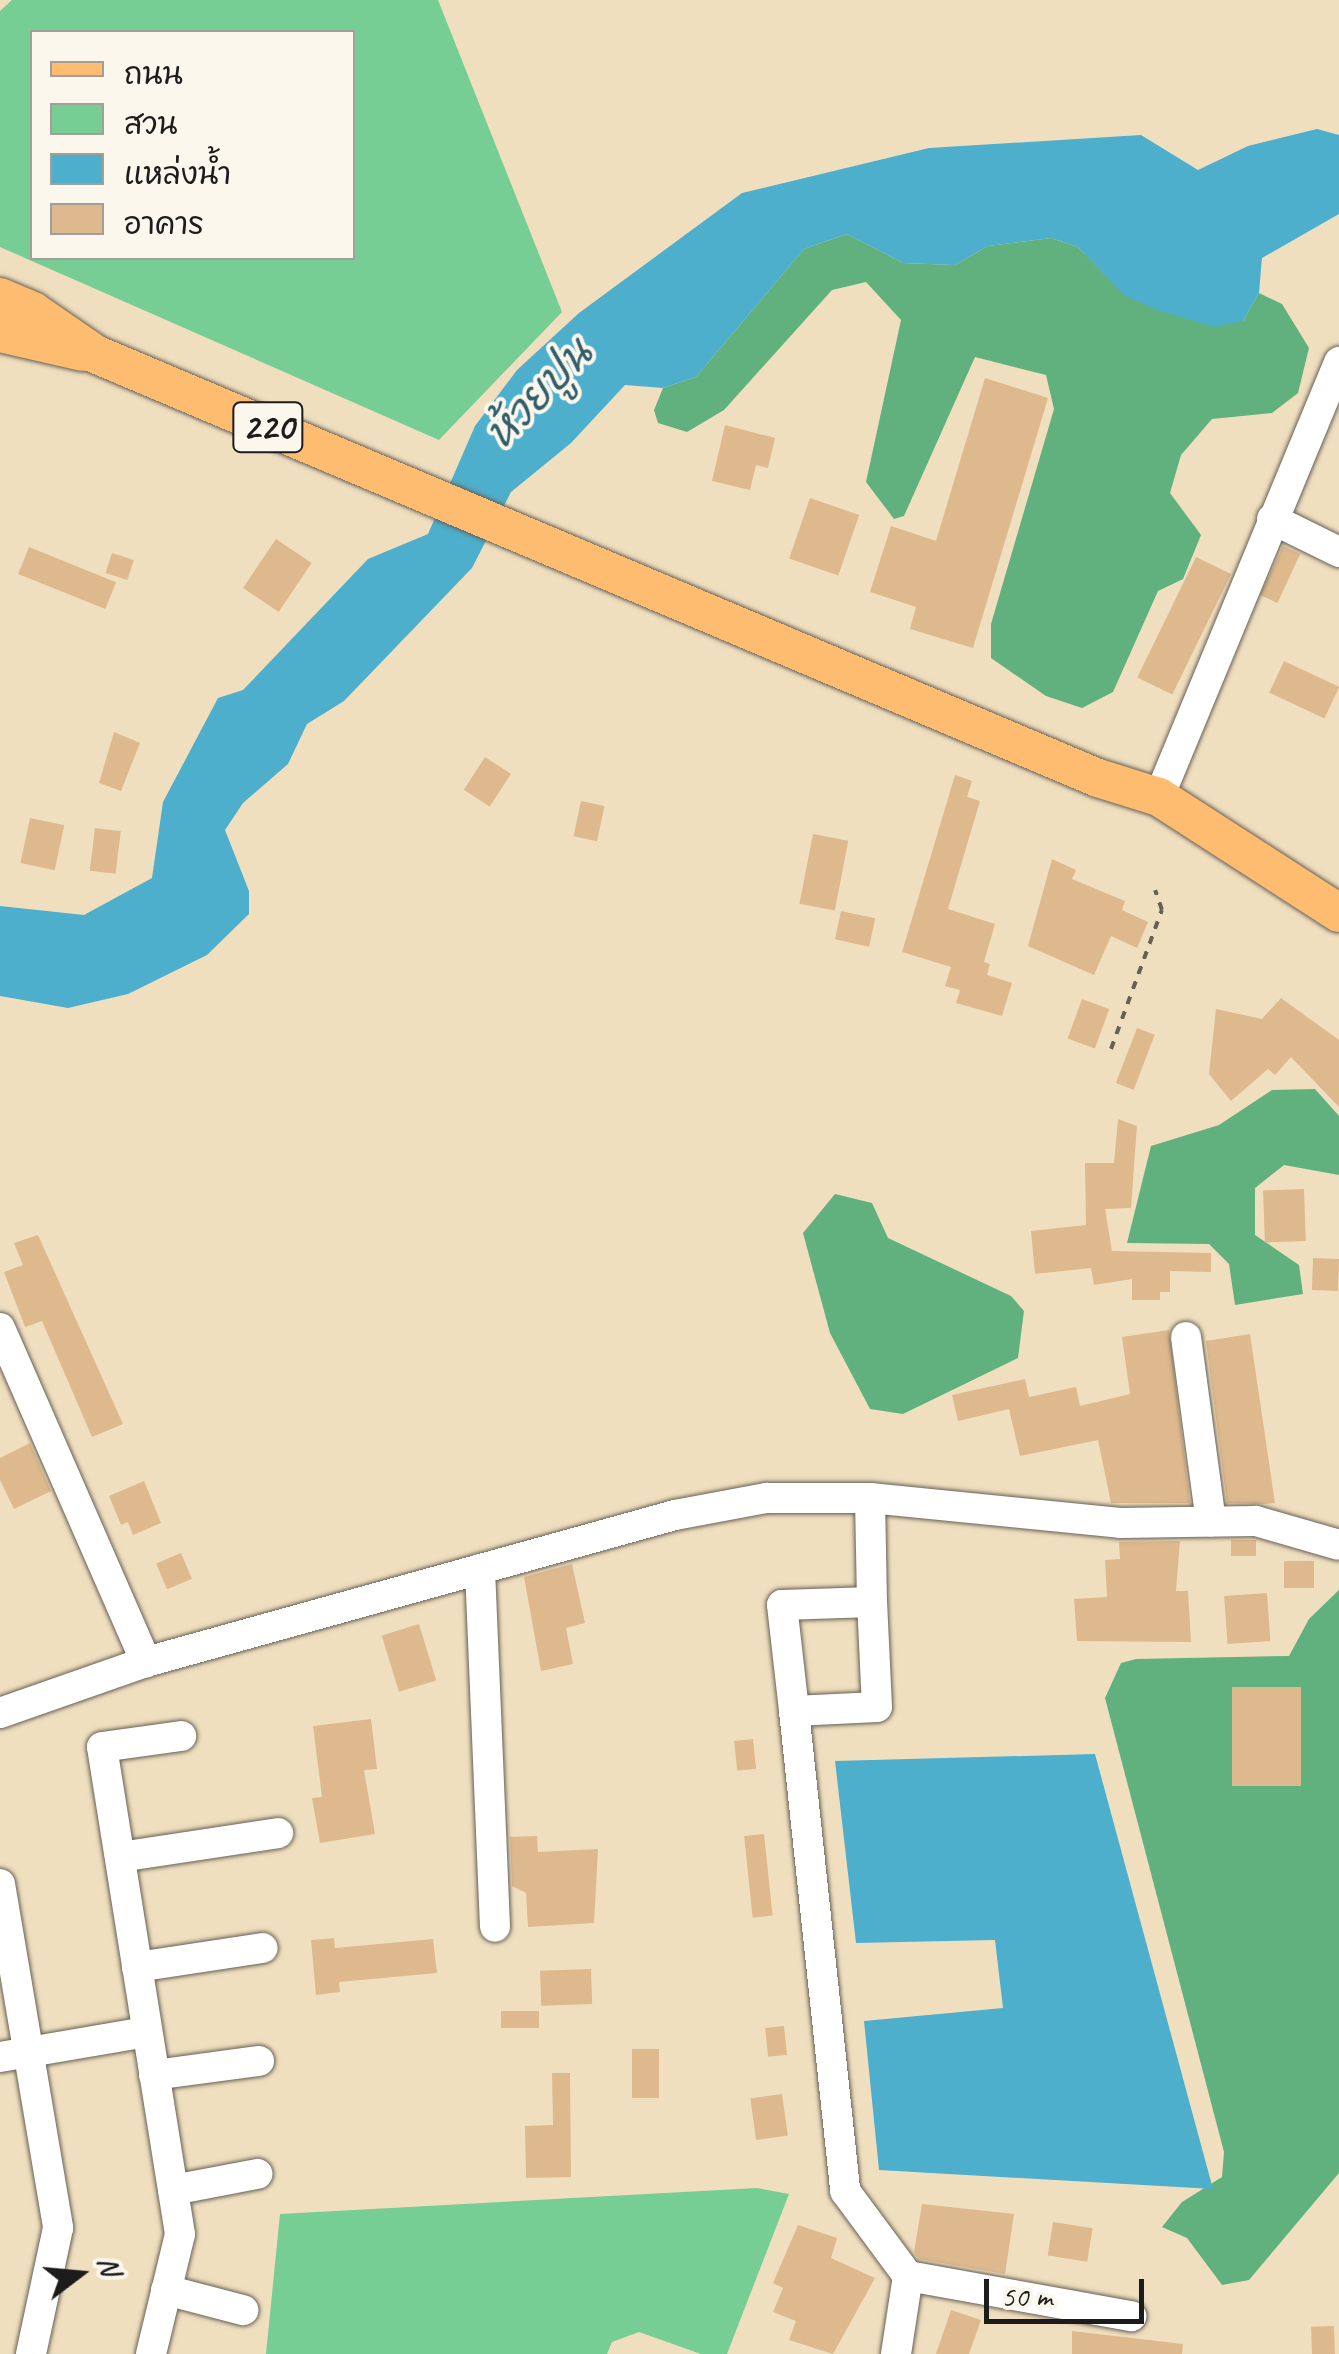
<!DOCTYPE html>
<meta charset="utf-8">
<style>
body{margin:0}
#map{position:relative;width:1339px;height:2354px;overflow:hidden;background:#f0dfbf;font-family:Caveat,"Playpen Sans Thai",sans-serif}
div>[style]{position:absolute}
.green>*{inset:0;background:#76ce94}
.forest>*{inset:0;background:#60b17e}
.water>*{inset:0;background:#4eafcd}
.building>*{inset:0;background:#deb98e;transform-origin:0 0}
.path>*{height:4px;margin-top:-2px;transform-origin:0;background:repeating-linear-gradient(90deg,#666055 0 8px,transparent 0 16px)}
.roads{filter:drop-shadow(0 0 2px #666055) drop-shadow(0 0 2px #666055)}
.minor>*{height:30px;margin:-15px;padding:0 15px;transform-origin:15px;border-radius:15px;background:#fff}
.major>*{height:38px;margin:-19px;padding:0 19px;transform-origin:19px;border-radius:19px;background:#fdbc6f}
span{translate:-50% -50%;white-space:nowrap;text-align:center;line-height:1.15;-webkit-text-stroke:8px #fbf7ec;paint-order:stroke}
.shield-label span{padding:2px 8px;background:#fbf7ec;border:2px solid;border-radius:8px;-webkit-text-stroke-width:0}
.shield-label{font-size:38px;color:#1c1c1c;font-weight:700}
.water-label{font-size:42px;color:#325e6c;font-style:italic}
.legend{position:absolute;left:30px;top:30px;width:325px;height:230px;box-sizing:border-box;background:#fbf7ec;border:2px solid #a29f99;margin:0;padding:12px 18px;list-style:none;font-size:30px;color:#1c1c1c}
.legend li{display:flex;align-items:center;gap:20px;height:50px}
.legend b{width:50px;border:2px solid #a29f99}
.north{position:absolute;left:30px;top:2224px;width:100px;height:100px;-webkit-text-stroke:8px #fbf7ec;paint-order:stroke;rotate:74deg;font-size:28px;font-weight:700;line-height:40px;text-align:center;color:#1c1c1c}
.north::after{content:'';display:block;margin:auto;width:35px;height:45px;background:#1c1c1c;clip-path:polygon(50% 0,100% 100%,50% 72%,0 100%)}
.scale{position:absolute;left:984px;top:2279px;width:160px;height:45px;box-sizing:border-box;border:5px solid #1c1c1c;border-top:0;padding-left:12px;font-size:30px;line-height:35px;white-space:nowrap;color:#1c1c1c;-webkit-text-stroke:8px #fbf7ec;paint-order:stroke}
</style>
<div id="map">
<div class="green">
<i style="clip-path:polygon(evenodd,12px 0,438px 0,562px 312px,439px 440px,0 247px,0 11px,12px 0,352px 32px,352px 258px,32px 258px,32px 32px,352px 32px)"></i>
<i style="clip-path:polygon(757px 2188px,789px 2194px,727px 2354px,701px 2354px,639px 2332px,612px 2342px,607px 2354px,266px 2354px,280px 2214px)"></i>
</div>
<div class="forest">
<i style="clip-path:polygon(847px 234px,903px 263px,955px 265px,988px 246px,1051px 238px,1078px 247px,1126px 296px,1243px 321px,1259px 293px,1282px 304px,1309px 348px,1298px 393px,1272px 413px,1212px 419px,1181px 455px,1170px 493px,1201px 535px,1183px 579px,1158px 591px,1113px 692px,1082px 708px,1046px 696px,991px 658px,991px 624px,1054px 409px,1046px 375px,975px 357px,904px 516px,894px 519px,866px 482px,901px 320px,866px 282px,832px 290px,724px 410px,687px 432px,658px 423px,654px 410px,663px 388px,696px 377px,804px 249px)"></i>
<i style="clip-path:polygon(1315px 1089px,1339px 1116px,1339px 1175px,1284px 1165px,1255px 1188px,1255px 1235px,1299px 1265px,1303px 1294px,1235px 1305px,1229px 1264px,1209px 1244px,1127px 1243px,1151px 1146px,1219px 1125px,1272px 1090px)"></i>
<i style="clip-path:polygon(835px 1194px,872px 1203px,888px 1238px,1011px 1296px,1024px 1311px,1018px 1358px,903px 1414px,870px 1409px,830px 1333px,803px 1233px)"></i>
<i style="clip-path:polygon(1339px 1590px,1339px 2173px,1249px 2280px,1222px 2285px,1187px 2238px,1162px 2227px,1182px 2202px,1222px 2177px,1224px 2152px,1105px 1698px,1121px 1663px,1136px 1659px,1289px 1656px,1309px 1619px)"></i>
</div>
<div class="water">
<i style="clip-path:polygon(1317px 129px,1339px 135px,1339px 214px,1262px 258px,1259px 293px,1243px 321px,1214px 327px,1157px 310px,1125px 296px,1078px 247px,1051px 238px,988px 246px,955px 265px,903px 263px,847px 234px,804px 249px,696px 377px,663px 388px,625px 385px,571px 443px,511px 492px,472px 568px,344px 701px,307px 724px,288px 764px,243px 803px,225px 830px,249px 891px,249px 914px,207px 955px,128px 994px,68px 1008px,0 996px,0 906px,84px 915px,152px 878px,163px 802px,218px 698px,243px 690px,368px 559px,428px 534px,475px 426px,517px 370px,579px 313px,742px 193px,929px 148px,1141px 135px,1198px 170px,1248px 146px)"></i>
<i style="clip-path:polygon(1095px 1754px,1213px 2189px,879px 2170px,864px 2021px,1003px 2008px,995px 1940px,856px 1943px,835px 1761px)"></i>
</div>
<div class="building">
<i style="clip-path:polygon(985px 378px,1048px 398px,973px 648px,910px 629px,916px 607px,870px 592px,891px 526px,936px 541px)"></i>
<i style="clip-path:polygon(725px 425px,775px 438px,768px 468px,756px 465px,750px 490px,712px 481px)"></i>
<i style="left:810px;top:498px;width:52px;height:64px;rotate:19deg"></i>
<i style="left:276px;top:539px;width:43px;height:59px;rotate:34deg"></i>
<i style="left:1283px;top:546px;width:19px;height:54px;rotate:25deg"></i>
<i style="left:29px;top:547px;width:94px;height:29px;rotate:22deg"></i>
<i style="left:112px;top:553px;width:23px;height:21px;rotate:18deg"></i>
<i style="left:1196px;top:557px;width:39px;height:134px;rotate:26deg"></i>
<i style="left:1284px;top:661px;width:61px;height:35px;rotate:25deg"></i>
<i style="clip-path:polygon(114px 732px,140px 743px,121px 791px,99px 783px)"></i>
<i style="left:485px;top:757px;width:31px;height:39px;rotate:33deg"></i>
<i style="clip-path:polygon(955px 775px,972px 781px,967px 797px,980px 801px,948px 909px,995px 924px,984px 962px,990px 964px,987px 975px,1012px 983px,1002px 1016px,956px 1003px,960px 990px,945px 986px,951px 967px,902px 952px)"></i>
<i style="left:581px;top:801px;width:24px;height:36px;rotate:12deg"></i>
<i style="left:30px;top:818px;width:35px;height:46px;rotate:12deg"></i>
<i style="left:95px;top:828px;width:26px;height:43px;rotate:7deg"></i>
<i style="left:813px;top:834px;width:36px;height:71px;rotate:11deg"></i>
<i style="clip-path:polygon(1052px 859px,1076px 870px,1072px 879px,1125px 901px,1122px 910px,1148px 922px,1137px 948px,1111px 936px,1094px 975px,1028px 946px)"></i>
<i style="left:841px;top:911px;width:35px;height:29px;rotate:12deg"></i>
<i style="clip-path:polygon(1281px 998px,1339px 1040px,1339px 1107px,1291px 1057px,1275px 1075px,1268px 1069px,1231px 1101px,1209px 1074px,1216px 1009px,1262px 1019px)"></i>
<i style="left:1082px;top:999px;width:29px;height:42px;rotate:20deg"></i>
<i style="left:1137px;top:1028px;width:19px;height:59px;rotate:21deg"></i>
<i style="clip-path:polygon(1118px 1119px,1137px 1126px,1131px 1208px,1105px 1209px,1112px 1251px,1211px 1253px,1211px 1272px,1170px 1271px,1170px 1292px,1160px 1292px,1160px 1300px,1132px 1300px,1132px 1279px,1094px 1285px,1091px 1268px,1035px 1274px,1031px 1231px,1086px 1225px,1085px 1163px,1114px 1163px)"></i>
<i style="left:1304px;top:1189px;width:52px;height:41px;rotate:88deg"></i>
<i style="clip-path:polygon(38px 1235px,123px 1424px,92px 1437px,42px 1321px,25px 1327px,4px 1272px,23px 1265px,14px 1243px)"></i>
<i style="left:1313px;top:1258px;width:26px;height:32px;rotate:2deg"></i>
<i style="clip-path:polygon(1169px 1330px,1190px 1503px,1111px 1503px,1098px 1440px,1020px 1456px,1009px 1409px,958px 1421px,952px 1395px,1025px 1379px,1029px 1397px,1076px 1387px,1080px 1406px,1130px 1394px,1122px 1337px)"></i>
<i style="clip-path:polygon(1250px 1334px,1275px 1503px,1266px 1504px,1227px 1503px,1206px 1341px)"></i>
<i style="clip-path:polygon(30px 1443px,51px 1491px,14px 1509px,0 1480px,0 1458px)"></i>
<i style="clip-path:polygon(144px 1481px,161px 1523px,133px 1535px,128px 1522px,121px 1525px,109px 1496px)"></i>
<i style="left:1231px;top:1540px;width:25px;height:16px"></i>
<i style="clip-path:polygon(1180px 1541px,1176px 1591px,1188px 1591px,1191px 1642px,1077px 1641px,1074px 1599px,1107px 1597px,1105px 1560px,1120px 1559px,1119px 1542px)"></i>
<i style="left:181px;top:1553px;width:28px;height:27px;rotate:67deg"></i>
<i style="left:1284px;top:1561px;width:30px;height:27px"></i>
<i style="clip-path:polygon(572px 1564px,585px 1623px,566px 1628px,573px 1664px,541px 1671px,524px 1577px)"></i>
<i style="left:1267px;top:1593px;width:48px;height:43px;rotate:86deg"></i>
<i style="left:419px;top:1624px;width:59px;height:39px;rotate:73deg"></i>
<i style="left:1232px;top:1687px;width:69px;height:99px"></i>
<i style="clip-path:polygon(371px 1719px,377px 1769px,364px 1770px,375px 1834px,320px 1843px,312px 1798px,322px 1797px,313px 1726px)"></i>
<i style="left:753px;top:1739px;width:30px;height:19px;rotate:84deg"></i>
<i style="left:764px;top:1834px;width:82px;height:20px;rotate:84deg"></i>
<i style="clip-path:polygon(537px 1836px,538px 1852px,598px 1849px,594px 1923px,528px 1927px,526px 1893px,512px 1886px,510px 1837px)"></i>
<i style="clip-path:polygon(334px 1938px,335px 1948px,433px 1939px,437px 1973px,339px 1982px,340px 1992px,316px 1995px,311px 1940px)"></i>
<i style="left:591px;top:1969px;width:35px;height:51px;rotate:88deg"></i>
<i style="left:539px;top:2011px;width:17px;height:38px;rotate:90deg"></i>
<i style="left:784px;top:2026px;width:29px;height:19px;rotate:84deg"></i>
<i style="left:632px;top:2049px;width:27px;height:49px"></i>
<i style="clip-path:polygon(552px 2073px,570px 2073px,571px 2177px,526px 2178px,525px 2126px,553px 2125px)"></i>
<i style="left:782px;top:2094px;width:42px;height:32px;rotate:82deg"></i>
<i style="clip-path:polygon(922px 2204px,1014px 2214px,1005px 2274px,919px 2259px,914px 2252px)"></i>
<i style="left:1053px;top:2222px;width:40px;height:34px;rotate:9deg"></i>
<i style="clip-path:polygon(798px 2225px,837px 2238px,831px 2258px,875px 2278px,833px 2354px,789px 2340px,796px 2321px,773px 2312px,783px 2288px,773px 2283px)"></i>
<i style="clip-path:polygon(951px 2310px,981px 2320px,969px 2354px,936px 2354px)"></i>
<i style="left:1334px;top:2326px;width:28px;height:23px;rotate:88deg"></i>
<i style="clip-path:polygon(1072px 2331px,1183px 2344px,1182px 2354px,1072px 2354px)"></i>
</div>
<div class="path">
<i style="left:1111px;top:1049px;width:148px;rotate:-69.9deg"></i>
<i style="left:1162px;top:910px;width:21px;rotate:-109deg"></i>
</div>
<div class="roads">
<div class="minor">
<i style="left:1272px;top:519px;width:75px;rotate:26.2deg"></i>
<i style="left:1159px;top:797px;width:471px;rotate:-67.5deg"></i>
<i style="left:0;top:1328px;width:365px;rotate:66.4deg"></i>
<i style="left:1186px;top:1337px;width:186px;rotate:82.3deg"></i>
<i style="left:870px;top:1498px;width:104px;rotate:88.9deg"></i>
<i style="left:480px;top:1569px;width:358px;rotate:87.6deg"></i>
<i style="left:794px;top:1711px;width:83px;rotate:-2.8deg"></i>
<i style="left:877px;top:1707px;width:105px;rotate:-92.7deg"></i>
<i style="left:872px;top:1602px;width:90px;rotate:178.1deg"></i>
<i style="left:782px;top:1605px;width:107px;rotate:83.5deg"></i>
<i style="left:794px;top:1711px;width:483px;rotate:83.9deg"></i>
<i style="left:845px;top:2191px;width:106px;rotate:53.5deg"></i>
<i style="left:908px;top:2276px;width:227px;rotate:10.2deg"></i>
<i style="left:0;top:1713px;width:155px;rotate:-19.3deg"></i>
<i style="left:146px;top:1662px;width:549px;rotate:-15.53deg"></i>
<i style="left:675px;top:1515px;width:94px;rotate:-10.5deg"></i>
<i style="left:767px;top:1498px;width:103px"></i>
<i style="left:870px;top:1498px;width:251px;rotate:5.7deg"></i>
<i style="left:1120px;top:1523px;width:136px;rotate:-0.8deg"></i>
<i style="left:1256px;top:1521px;width:86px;rotate:16.1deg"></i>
<i style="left:120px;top:1857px;width:160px;rotate:-8.6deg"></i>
<i style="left:0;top:1884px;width:349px;rotate:80.4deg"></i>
<i style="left:58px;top:2228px;width:129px;rotate:102.1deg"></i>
<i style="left:137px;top:1967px;width:127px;rotate:-8.6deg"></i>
<i style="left:0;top:2057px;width:149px;rotate:-9.7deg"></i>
<i style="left:154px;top:2075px;width:106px;rotate:-7.6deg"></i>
<i style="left:173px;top:2190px;width:86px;rotate:-10.8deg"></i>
<i style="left:166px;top:2290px;width:80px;rotate:14.6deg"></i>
<i style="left:151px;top:2354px;width:123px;rotate:-76.4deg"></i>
<i style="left:180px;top:2234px;width:493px;rotate:-99.1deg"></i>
<i style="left:102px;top:1747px;width:80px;rotate:-7.9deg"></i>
<i style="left:896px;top:2354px;width:79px;rotate:-81.3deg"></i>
</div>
<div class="major">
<i style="left:0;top:297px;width:36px;rotate:23deg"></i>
<i style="left:33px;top:311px;width:75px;rotate:34.7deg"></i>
<i style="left:95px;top:354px;width:1089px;rotate:22.92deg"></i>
<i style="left:1098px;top:778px;width:64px;rotate:17.3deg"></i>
<i style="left:1159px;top:797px;width:214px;rotate:32.8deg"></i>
<i style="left:0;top:333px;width:85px;rotate:12.9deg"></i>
</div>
</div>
<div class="shield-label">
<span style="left:268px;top:427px">220</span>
</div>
<div class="water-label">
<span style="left:539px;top:394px;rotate:-46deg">ห้วยปูน</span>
</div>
<ul class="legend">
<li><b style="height:12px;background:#fdbc6f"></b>ถนน</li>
<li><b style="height:28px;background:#76ce94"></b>สวน</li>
<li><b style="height:28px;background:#4eafcd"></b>แหล่งน้ำ</li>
<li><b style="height:28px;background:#deb98e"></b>อาคาร</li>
</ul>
<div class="north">N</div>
<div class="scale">50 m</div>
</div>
